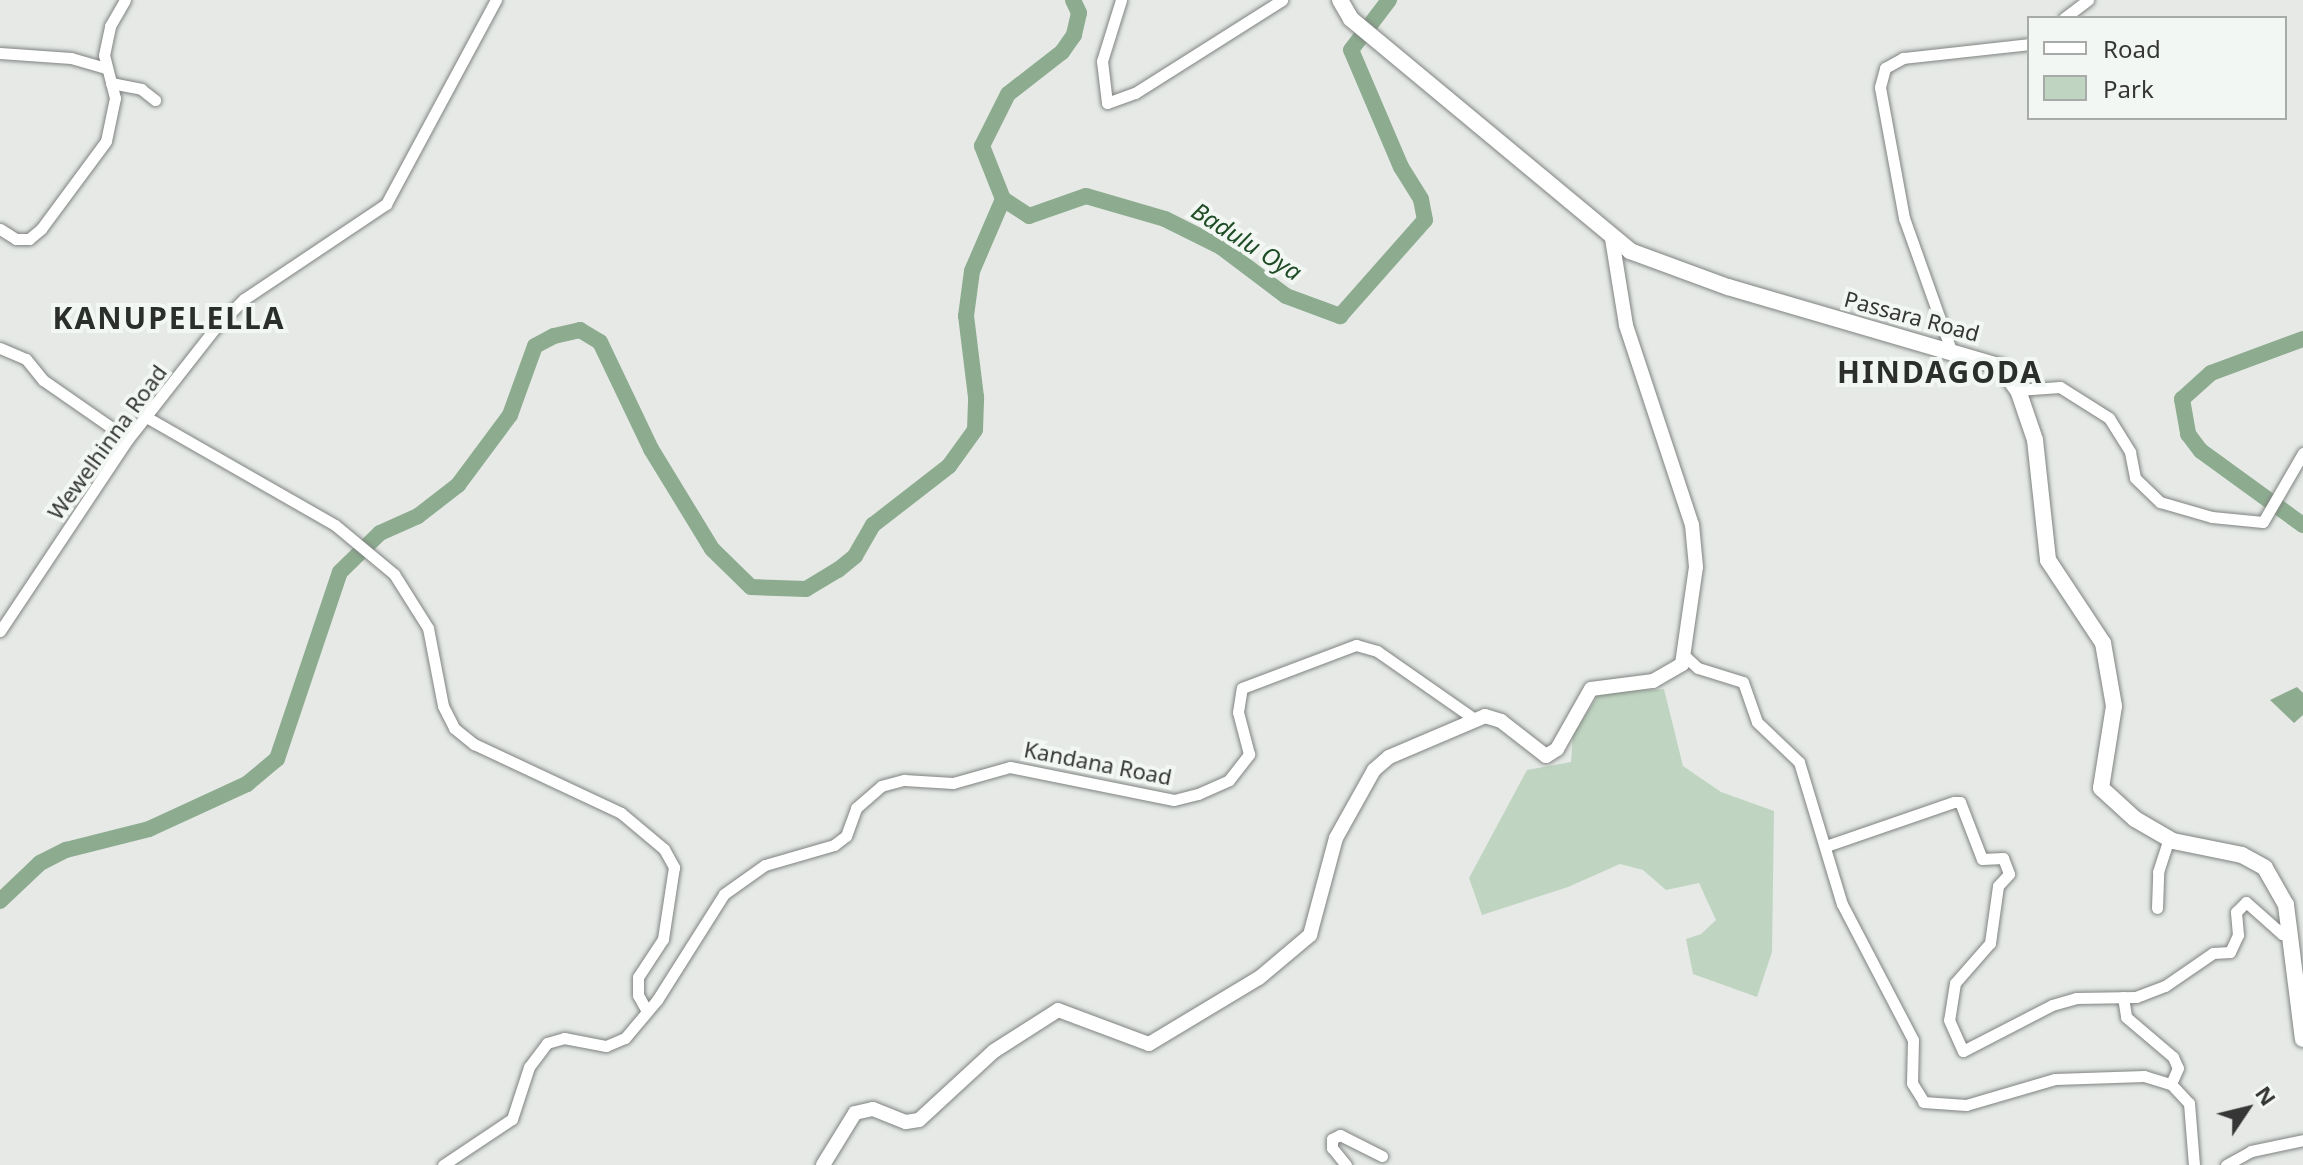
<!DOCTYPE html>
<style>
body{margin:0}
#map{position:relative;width:2303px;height:1165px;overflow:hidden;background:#e6e9e6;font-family:"Noto Sans",sans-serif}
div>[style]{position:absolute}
.green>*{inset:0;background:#c0d5c1}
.water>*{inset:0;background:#8dac8f}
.river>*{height:16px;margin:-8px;padding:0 8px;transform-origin:8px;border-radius:8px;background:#8dac8f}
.roads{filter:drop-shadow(0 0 2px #7f8380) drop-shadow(0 0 2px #7f8380)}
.minor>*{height:11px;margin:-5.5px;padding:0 5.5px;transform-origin:5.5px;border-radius:5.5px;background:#fff}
.major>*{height:14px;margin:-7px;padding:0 7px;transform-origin:7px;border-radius:7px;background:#fff}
.highway>*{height:16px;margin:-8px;padding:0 8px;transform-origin:8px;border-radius:8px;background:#fff}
span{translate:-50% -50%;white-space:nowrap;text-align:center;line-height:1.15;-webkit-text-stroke:8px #f3f7f3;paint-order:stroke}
.street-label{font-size:22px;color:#353635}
.water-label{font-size:24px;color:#1e4c25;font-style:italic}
.district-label{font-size:30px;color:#2b2e2b;font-weight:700;letter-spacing:2px}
.legend{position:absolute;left:2027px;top:16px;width:260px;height:104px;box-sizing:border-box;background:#f3f7f3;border:2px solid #a7aaa7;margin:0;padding:10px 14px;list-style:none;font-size:24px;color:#353635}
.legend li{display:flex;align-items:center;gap:16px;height:40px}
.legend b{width:40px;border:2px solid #a7aaa7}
.north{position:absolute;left:2207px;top:1069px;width:80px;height:80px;-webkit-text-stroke:6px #f3f7f3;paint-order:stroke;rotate:55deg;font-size:22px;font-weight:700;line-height:32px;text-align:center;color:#353635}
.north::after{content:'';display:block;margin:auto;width:28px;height:36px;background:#353635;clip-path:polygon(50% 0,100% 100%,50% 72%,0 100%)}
</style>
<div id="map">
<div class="green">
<i style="clip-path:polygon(1664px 689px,1683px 766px,1721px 792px,1774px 811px,1772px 952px,1757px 997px,1693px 974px,1686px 939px,1701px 934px,1716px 920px,1699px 883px,1666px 890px,1643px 870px,1620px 864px,1568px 887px,1482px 915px,1469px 878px,1527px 770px,1571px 762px,1573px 734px,1600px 693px)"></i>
</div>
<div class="water">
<i style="clip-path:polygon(2297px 687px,2303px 693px,2303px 715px,2294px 723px,2270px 700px)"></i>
</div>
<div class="river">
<i style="left:1073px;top:0;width:14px;rotate:65deg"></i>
<i style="left:1079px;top:13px;width:23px;rotate:103deg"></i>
<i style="left:1074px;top:35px;width:21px;rotate:125deg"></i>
<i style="left:1062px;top:52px;width:68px;rotate:142.1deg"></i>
<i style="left:1008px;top:94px;width:58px;rotate:116.6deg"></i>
<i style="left:982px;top:146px;width:57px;rotate:68.4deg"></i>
<i style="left:1003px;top:199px;width:31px;rotate:33deg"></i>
<i style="left:1029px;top:216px;width:60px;rotate:-19.3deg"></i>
<i style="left:1086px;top:196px;width:82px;rotate:16.2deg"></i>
<i style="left:1165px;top:219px;width:63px;rotate:26.6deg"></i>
<i style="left:1221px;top:247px;width:81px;rotate:37deg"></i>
<i style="left:1286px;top:296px;width:58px;rotate:20.3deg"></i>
<i style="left:1340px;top:316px;width:128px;rotate:-48.5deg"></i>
<i style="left:1425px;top:220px;width:21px;rotate:-101deg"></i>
<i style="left:1421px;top:199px;width:38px;rotate:-122deg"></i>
<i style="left:1401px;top:167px;width:127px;rotate:-113.1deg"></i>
<i style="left:1351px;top:50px;width:63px;rotate:-52.8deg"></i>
<i style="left:2303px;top:339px;width:98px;rotate:159.7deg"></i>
<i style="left:2211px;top:373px;width:39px;rotate:138deg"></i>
<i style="left:2182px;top:399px;width:36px;rotate:80deg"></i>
<i style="left:2188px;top:434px;width:21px;rotate:53deg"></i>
<i style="left:2201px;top:451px;width:126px;rotate:36deg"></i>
<i style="left:0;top:901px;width:55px;rotate:-43.5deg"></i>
<i style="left:40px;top:863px;width:29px;rotate:-27deg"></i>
<i style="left:66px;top:850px;width:86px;rotate:-14.2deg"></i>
<i style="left:149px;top:829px;width:108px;rotate:-24.7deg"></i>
<i style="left:247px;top:784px;width:39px;rotate:-40deg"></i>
<i style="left:277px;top:759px;width:197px;rotate:-71.4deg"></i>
<i style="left:340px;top:572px;width:56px;rotate:-44.3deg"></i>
<i style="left:380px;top:533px;width:42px;rotate:-24.1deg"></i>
<i style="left:418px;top:516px;width:51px;rotate:-37.8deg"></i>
<i style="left:458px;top:485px;width:87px;rotate:-53.4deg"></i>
<i style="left:510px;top:415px;width:73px;rotate:-70.1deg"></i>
<i style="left:535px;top:346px;width:21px;rotate:-28deg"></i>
<i style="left:554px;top:336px;width:27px;rotate:-13deg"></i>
<i style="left:580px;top:330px;width:23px;rotate:31deg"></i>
<i style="left:600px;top:342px;width:119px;rotate:64.5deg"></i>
<i style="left:651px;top:449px;width:117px;rotate:58.6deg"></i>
<i style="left:712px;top:549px;width:54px;rotate:44.3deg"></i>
<i style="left:751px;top:587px;width:55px;rotate:2.1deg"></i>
<i style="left:806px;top:589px;width:37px;rotate:-31deg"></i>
<i style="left:838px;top:570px;width:22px;rotate:-39deg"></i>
<i style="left:855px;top:556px;width:36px;rotate:-60deg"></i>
<i style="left:873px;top:525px;width:96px;rotate:-37.8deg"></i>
<i style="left:949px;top:466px;width:44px;rotate:-54.2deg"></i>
<i style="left:975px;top:430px;width:33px;rotate:-88deg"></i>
<i style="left:976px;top:397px;width:82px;rotate:-97deg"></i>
<i style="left:966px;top:316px;width:45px;rotate:-82.4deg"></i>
<i style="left:972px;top:271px;width:78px;rotate:-66.7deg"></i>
</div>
<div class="roads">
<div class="minor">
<i style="left:1121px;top:0;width:64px;rotate:107.3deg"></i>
<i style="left:1102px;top:61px;width:42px;rotate:83.2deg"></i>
<i style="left:1107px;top:103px;width:30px;rotate:-20deg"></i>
<i style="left:1135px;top:93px;width:174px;rotate:-32.3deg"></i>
<i style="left:2064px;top:18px;width:30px;rotate:-37deg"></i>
<i style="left:0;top:53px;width:71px;rotate:4deg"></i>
<i style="left:71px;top:58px;width:36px;rotate:16deg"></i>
<i style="left:111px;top:83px;width:31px;rotate:11deg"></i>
<i style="left:141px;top:89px;width:18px;rotate:38deg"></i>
<i style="left:0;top:229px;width:19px;rotate:32deg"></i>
<i style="left:16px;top:239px;width:13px"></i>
<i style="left:29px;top:239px;width:16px;rotate:-40deg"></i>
<i style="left:41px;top:229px;width:109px;rotate:-53.5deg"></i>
<i style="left:106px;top:141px;width:44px;rotate:-78.2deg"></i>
<i style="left:115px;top:98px;width:44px;rotate:-104.3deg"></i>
<i style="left:104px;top:55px;width:30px;rotate:-78deg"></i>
<i style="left:110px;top:26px;width:30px;rotate:-60deg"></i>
<i style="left:0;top:348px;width:28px;rotate:23deg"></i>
<i style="left:26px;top:359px;width:27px;rotate:51deg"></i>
<i style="left:43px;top:380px;width:103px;rotate:34.8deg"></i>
<i style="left:1951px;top:350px;width:140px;rotate:-109.6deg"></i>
<i style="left:1904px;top:218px;width:133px;rotate:-100.4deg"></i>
<i style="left:1880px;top:87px;width:20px;rotate:-75deg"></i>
<i style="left:1885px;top:68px;width:21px;rotate:-29deg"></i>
<i style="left:1903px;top:58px;width:127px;rotate:-6.3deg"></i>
<i style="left:2018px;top:390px;width:42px;rotate:-4.1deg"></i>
<i style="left:2060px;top:387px;width:58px;rotate:32.3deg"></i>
<i style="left:2109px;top:418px;width:40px;rotate:58deg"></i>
<i style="left:2130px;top:452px;width:26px;rotate:79deg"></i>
<i style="left:2135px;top:478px;width:35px;rotate:44deg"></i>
<i style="left:2160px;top:502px;width:54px;rotate:16.1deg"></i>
<i style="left:2212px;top:517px;width:51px;rotate:5.6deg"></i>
<i style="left:2263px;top:522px;width:80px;rotate:-59.9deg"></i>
<i style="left:148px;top:418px;width:215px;rotate:29.8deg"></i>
<i style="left:335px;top:525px;width:77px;rotate:39.7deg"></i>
<i style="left:394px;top:574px;width:64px;rotate:57.8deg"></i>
<i style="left:428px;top:628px;width:79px;rotate:79.1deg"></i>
<i style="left:443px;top:706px;width:25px;rotate:63deg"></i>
<i style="left:454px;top:728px;width:26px;rotate:39deg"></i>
<i style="left:474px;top:744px;width:162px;rotate:25.1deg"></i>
<i style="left:621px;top:813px;width:56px;rotate:39.9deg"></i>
<i style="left:664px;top:849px;width:21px;rotate:61deg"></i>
<i style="left:674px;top:867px;width:73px;rotate:98.7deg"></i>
<i style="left:663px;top:939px;width:45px;rotate:123.3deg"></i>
<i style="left:638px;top:977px;width:18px;rotate:90deg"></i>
<i style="left:638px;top:995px;width:18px;rotate:61deg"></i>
<i style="left:0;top:631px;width:231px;rotate:-56.3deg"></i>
<i style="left:128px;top:439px;width:141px;rotate:-51.9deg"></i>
<i style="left:215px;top:328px;width:41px;rotate:-45deg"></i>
<i style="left:244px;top:299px;width:171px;rotate:-33.8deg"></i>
<i style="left:386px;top:204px;width:232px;rotate:-61.7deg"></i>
<i style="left:1686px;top:657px;width:16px;rotate:43deg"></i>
<i style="left:1698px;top:668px;width:47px;rotate:17.3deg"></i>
<i style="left:1743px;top:682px;width:42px;rotate:70.7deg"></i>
<i style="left:1757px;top:722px;width:58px;rotate:43.6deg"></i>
<i style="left:1799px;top:762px;width:148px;rotate:73.2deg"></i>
<i style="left:1842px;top:904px;width:153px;rotate:62.4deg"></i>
<i style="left:1913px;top:1040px;width:43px;rotate:91.3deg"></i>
<i style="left:1912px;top:1083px;width:22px;rotate:58deg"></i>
<i style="left:1826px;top:846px;width:135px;rotate:-19deg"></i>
<i style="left:1954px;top:802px;width:6px"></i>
<i style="left:1960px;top:802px;width:61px;rotate:68.9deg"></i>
<i style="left:1982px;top:859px;width:21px;rotate:-3deg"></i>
<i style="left:2003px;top:858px;width:17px;rotate:69deg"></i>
<i style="left:2009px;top:874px;width:16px;rotate:133deg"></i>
<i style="left:1998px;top:886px;width:58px;rotate:98deg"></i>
<i style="left:1990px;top:943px;width:53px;rotate:131.2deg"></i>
<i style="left:1955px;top:983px;width:37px;rotate:99deg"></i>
<i style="left:1949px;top:1020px;width:34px;rotate:66deg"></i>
<i style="left:1963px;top:1051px;width:100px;rotate:-27.3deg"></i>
<i style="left:2052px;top:1005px;width:25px;rotate:-16deg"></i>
<i style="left:2076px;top:998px;width:60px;rotate:-1deg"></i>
<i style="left:2136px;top:997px;width:31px;rotate:-21deg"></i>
<i style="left:2165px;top:986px;width:58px;rotate:-34.5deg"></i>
<i style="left:2213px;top:953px;width:17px;rotate:-3deg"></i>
<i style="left:2230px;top:952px;width:19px;rotate:-65deg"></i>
<i style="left:2238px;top:935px;width:23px;rotate:-95deg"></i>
<i style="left:2236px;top:912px;width:14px;rotate:-45deg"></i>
<i style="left:2246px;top:902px;width:48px;rotate:41.6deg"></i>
<i style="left:2282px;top:934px;width:7px;rotate:-8deg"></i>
<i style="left:2157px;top:908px;width:36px;rotate:-88deg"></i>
<i style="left:2158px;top:872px;width:35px;rotate:-72deg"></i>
<i style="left:2123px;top:997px;width:20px;rotate:81deg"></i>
<i style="left:2126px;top:1017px;width:62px;rotate:40.4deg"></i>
<i style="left:2173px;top:1057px;width:12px;rotate:66deg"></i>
<i style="left:2178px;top:1068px;width:17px;rotate:114deg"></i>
<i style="left:1923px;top:1102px;width:43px;rotate:4deg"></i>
<i style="left:1966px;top:1105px;width:93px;rotate:-16.3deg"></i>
<i style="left:2055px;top:1079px;width:89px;rotate:-1.9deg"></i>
<i style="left:2144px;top:1076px;width:28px;rotate:17deg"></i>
<i style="left:2171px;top:1084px;width:26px;rotate:47deg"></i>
<i style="left:2189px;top:1103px;width:62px;rotate:85.4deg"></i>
<i style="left:443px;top:1165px;width:83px;rotate:-33.7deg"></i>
<i style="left:512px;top:1119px;width:55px;rotate:-71.9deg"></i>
<i style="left:529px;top:1067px;width:30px;rotate:-53deg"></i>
<i style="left:547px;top:1043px;width:18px;rotate:-16deg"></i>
<i style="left:564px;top:1038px;width:43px;rotate:10.8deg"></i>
<i style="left:606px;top:1046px;width:21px;rotate:-23deg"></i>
<i style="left:625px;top:1038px;width:50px;rotate:-49.9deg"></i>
<i style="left:657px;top:1000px;width:125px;rotate:-57.7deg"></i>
<i style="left:724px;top:894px;width:50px;rotate:-35.3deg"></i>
<i style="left:765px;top:865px;width:72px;rotate:-16.2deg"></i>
<i style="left:834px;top:845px;width:15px;rotate:-37deg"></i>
<i style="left:846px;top:836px;width:30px;rotate:-70deg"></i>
<i style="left:856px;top:808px;width:33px;rotate:-41deg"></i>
<i style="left:881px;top:786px;width:24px;rotate:-15deg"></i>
<i style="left:904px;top:780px;width:49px;rotate:3.5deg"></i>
<i style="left:953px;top:783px;width:59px;rotate:-15.7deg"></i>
<i style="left:1010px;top:767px;width:167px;rotate:11.4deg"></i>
<i style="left:1174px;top:800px;width:25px;rotate:-14deg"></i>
<i style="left:1198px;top:794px;width:34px;rotate:-24deg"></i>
<i style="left:1229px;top:780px;width:33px;rotate:-52deg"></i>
<i style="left:1249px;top:754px;width:43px;rotate:-104.7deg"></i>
<i style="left:1238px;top:712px;width:24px;rotate:-81deg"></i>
<i style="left:1242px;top:688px;width:122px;rotate:-20.7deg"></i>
<i style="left:1356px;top:645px;width:22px;rotate:16deg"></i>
<i style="left:1377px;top:651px;width:121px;rotate:34.9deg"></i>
<i style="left:1346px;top:1165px;width:22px;rotate:-129deg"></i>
<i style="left:1332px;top:1148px;width:9px;rotate:-90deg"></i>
<i style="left:1332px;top:1139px;width:9px;rotate:-27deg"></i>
<i style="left:1340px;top:1135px;width:47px;rotate:26.6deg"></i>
<i style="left:2226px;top:1165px;width:29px;rotate:-29deg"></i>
<i style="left:2251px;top:1151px;width:53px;rotate:-11.9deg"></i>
</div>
<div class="major">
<i style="left:823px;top:1165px;width:61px;rotate:-58.4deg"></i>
<i style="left:855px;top:1113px;width:18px;rotate:-13deg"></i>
<i style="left:873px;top:1109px;width:35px;rotate:22deg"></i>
<i style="left:906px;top:1122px;width:13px;rotate:-9deg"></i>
<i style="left:919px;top:1120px;width:102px;rotate:-42.6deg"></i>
<i style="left:994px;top:1051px;width:76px;rotate:-32.6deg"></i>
<i style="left:1058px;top:1010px;width:97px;rotate:20.5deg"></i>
<i style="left:1149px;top:1044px;width:128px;rotate:-31deg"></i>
<i style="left:1259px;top:978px;width:67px;rotate:-40.1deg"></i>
<i style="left:1310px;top:935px;width:100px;rotate:-75deg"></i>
<i style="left:1336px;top:838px;width:78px;rotate:-60.8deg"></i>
<i style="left:1374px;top:770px;width:20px;rotate:-41deg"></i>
<i style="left:1389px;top:757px;width:104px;rotate:-23.1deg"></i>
<i style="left:1485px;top:716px;width:17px;rotate:17deg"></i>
<i style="left:1501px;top:721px;width:57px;rotate:37.9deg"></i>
<i style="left:1546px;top:756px;width:13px;rotate:-32deg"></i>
<i style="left:1557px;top:749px;width:69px;rotate:-60.5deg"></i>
<i style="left:1591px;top:689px;width:63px;rotate:-7.4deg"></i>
<i style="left:1653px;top:681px;width:34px;rotate:-30deg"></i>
<i style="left:1682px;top:664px;width:98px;rotate:-81.8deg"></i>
<i style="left:1696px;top:567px;width:42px;rotate:-95.4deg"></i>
<i style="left:1692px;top:525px;width:211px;rotate:-108.3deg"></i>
<i style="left:1626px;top:325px;width:87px;rotate:-99.2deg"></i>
</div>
<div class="highway">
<i style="left:1340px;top:0;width:22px;rotate:60deg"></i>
<i style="left:1351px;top:19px;width:363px;rotate:39.7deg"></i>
<i style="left:1630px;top:251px;width:104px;rotate:20.2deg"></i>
<i style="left:1728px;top:287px;width:284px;rotate:16.3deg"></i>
<i style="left:2001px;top:367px;width:29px;rotate:54deg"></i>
<i style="left:2018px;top:390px;width:53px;rotate:71.2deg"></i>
<i style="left:2035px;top:440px;width:121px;rotate:83.8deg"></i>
<i style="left:2048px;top:560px;width:100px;rotate:56.5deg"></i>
<i style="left:2103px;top:643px;width:64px;rotate:80.1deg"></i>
<i style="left:2114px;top:706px;width:83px;rotate:99deg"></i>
<i style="left:2101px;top:788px;width:46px;rotate:42.4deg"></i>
<i style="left:2135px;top:819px;width:44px;rotate:30.1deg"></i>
<i style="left:2173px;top:841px;width:70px;rotate:11.5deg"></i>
<i style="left:2242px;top:855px;width:26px;rotate:29deg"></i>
<i style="left:2265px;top:868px;width:43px;rotate:60.4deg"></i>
<i style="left:2286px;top:905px;width:135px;rotate:82.8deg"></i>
</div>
</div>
<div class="street-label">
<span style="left:1912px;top:316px;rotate:15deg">Passara Road</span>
<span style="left:107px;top:442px;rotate:-54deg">Wewelhinna Road</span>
<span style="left:1098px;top:763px;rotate:11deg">Kandana Road</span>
</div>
<div class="water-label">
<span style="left:1247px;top:241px;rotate:32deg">Badulu Oya</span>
</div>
<div class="district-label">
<span style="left:169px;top:318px">KANUPELELLA</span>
<span style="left:1940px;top:372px">HINDAGODA</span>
</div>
<ul class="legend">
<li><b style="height:10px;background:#fff"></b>Road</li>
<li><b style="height:22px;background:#c0d5c1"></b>Park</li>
</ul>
<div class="north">N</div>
</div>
